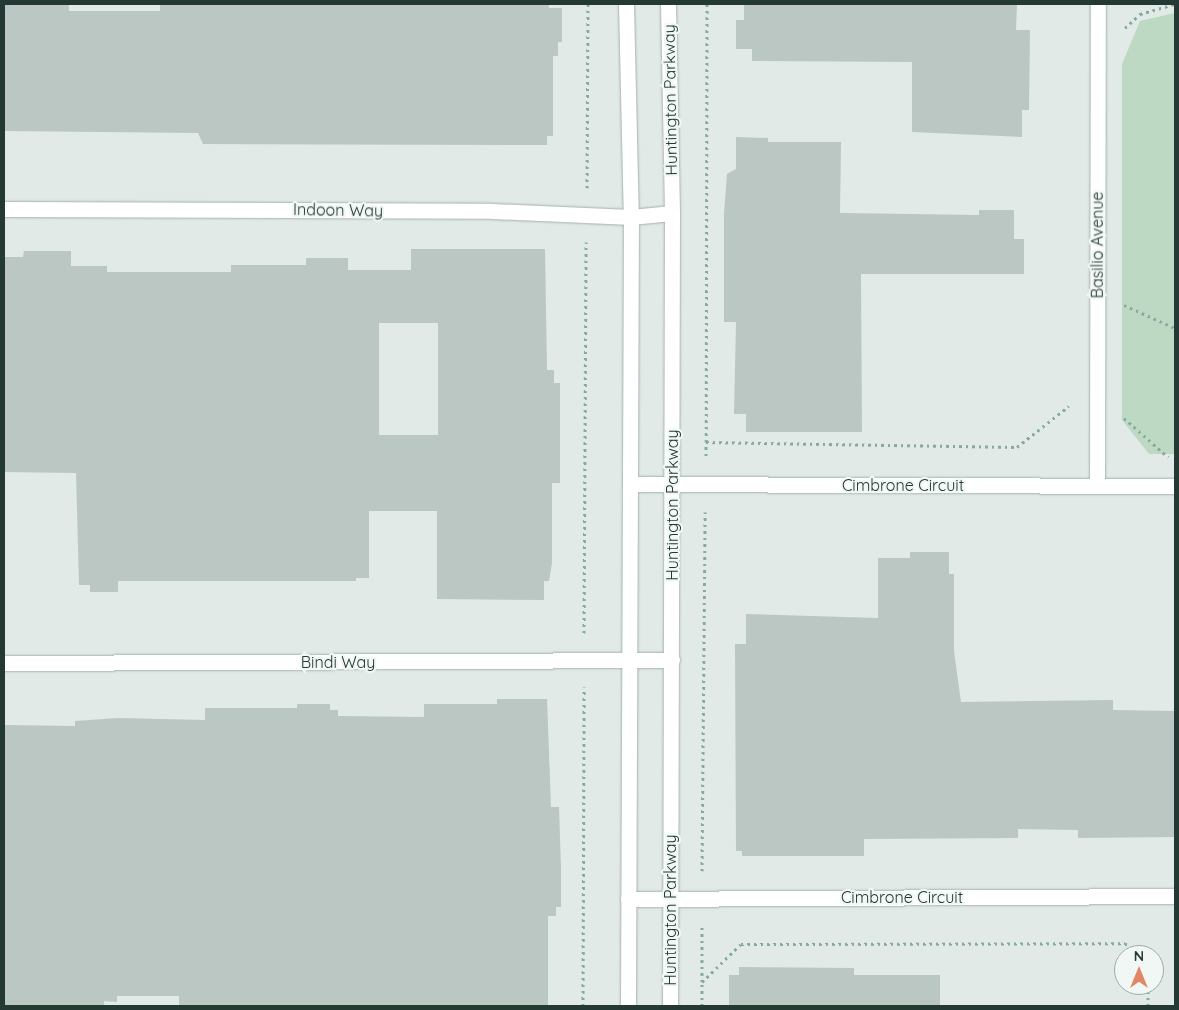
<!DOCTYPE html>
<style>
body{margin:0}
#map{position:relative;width:1179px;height:1010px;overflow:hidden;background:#e1eae6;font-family:Quicksand,sans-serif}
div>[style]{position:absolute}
.green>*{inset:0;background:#bdd9c4}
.building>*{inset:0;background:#bac7c2}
.path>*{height:3px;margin-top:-1.5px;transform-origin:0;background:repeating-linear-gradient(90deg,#86aa9f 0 2.5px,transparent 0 6.5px)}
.roads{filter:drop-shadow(0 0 1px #a5b1ad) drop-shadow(0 0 1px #a5b1ad)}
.street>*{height:15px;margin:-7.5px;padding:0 7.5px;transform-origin:7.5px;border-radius:7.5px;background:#fff}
.secondary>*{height:15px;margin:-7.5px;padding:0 7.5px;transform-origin:7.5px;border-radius:7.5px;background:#fff}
span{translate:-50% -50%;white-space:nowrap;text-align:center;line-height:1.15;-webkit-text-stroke:4.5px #f1f7f4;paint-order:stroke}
.street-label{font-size:16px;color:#243933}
.frame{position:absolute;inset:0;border:5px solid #243933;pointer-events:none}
.north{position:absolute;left:1114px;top:945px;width:50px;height:50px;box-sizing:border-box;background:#f1f7f4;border:1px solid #9faba7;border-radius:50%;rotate:0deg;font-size:14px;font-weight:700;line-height:20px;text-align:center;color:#243933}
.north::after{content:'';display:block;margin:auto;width:18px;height:22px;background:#e18768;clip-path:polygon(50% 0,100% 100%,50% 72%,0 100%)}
</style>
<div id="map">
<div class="green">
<i style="clip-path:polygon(1175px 13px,1175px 454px,1149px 454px,1122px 420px,1122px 64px,1140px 21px)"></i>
</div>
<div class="building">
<i style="clip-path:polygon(4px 4px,69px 4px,69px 11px,160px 11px,160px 4px,549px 4px,549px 8px,562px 8px,562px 42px,558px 42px,558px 56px,553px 56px,553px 136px,547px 136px,547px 145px,203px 144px,198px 133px,4px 131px)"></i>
<i style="clip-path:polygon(744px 4px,1017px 4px,1016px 30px,1030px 30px,1029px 110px,1022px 110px,1022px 137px,912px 132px,912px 62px,752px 61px,752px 49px,736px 49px,736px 20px,744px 20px)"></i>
<i style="clip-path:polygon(736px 137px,768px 138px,768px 142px,841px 142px,840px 213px,979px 215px,979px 210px,1014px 210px,1014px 239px,1024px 239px,1024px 274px,861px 274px,862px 432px,746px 432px,746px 414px,734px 414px,736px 322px,724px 322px,724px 213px,727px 174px,736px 169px)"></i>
<i style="clip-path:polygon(evenodd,411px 249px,545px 249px,547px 370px,554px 370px,554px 383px,560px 383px,560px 483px,552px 483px,552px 563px,549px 581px,544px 581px,544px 600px,437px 599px,437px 511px,369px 511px,369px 578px,356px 578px,356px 581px,118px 581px,118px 592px,90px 592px,90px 585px,79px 585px,76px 473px,4px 472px,4px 257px,23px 257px,24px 251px,71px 251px,71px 266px,107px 266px,107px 272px,231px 272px,231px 265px,306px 265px,306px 258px,348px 258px,348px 270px,411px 270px,411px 249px,379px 323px,438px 323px,438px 435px,379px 435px,379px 323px)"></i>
<i style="clip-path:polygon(910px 552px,949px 552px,949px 574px,954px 574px,954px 651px,961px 702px,1113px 700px,1113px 710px,1175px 711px,1175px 837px,1078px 838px,1078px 830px,1018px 829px,1018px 838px,864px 839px,864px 856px,742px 856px,742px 851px,736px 851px,735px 644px,746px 644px,746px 614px,878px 618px,878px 558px,910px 558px)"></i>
<i style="clip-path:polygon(497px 699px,547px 699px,551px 807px,559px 807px,561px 869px,561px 907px,556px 907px,556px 916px,548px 916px,548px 1006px,179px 1006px,179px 996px,117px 996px,117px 1002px,104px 1001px,104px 1006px,4px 1006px,4px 725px,75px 726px,75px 721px,118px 718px,205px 720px,205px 708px,297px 708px,297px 704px,330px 704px,330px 710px,338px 710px,338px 716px,424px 717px,424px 704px,497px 704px)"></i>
<i style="clip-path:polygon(739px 967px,854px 968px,854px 975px,940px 975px,940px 1006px,729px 1006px,729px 975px,739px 975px)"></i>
</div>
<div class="path">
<i style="left:707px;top:4px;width:438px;rotate:90.1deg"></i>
<i style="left:706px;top:442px;width:311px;rotate:0.9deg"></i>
<i style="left:1017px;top:447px;width:66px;rotate:-38.3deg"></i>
<i style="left:1125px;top:28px;width:21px;rotate:-43deg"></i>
<i style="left:1140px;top:14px;width:36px;rotate:-16deg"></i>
<i style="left:587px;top:188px;width:184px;rotate:-89.7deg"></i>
<i style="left:1124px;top:305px;width:56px;rotate:24.3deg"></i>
<i style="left:1124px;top:418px;width:59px;rotate:41.6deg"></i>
<i style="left:706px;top:456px;width:14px;rotate:-90deg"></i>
<i style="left:584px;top:633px;width:391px;rotate:-89.7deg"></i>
<i style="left:702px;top:871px;width:359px;rotate:-89.5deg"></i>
<i style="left:702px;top:982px;width:57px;rotate:-90deg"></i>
<i style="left:583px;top:1006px;width:319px;rotate:-89.8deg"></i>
<i style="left:702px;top:1006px;width:24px;rotate:-90deg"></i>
<i style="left:702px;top:982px;width:54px;rotate:-44.3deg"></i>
<i style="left:741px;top:944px;width:384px;rotate:-0.1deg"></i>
<i style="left:1125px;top:943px;width:18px;rotate:43deg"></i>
<i style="left:1148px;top:1006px;width:21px;rotate:-90deg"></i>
</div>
<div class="roads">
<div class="street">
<i style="left:4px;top:209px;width:488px;rotate:0.2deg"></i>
<i style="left:492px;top:211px;width:139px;rotate:2.5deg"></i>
<i style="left:631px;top:217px;width:41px;rotate:-5.6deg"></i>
<i style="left:630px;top:484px;width:545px;rotate:0.21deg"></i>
<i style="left:1097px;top:486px;width:482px;rotate:-89.9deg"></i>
<i style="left:4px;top:663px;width:668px;rotate:-0.26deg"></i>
<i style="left:628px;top:899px;width:547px;rotate:-0.31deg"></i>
</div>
<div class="secondary">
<i style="left:626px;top:4px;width:213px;rotate:88.7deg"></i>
<i style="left:631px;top:217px;width:789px;rotate:90.22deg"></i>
<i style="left:668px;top:4px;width:209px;rotate:88.9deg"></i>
<i style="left:672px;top:213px;width:793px;rotate:90.14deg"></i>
</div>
</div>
<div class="street-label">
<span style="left:670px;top:100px;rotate:-91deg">Huntington Parkway</span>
<span style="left:338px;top:210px;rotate:1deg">Indoon Way</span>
<span style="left:1097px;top:245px;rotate:-90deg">Basilio Avenue</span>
<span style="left:903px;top:485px">Cimbrone Circuit</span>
<span style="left:672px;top:505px;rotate:-90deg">Huntington Parkway</span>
<span style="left:338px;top:662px">Bindi Way</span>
<span style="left:902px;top:897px">Cimbrone Circuit</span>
<span style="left:670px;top:910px;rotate:-90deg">Huntington Parkway</span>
</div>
<div class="frame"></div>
<div class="north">N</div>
</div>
